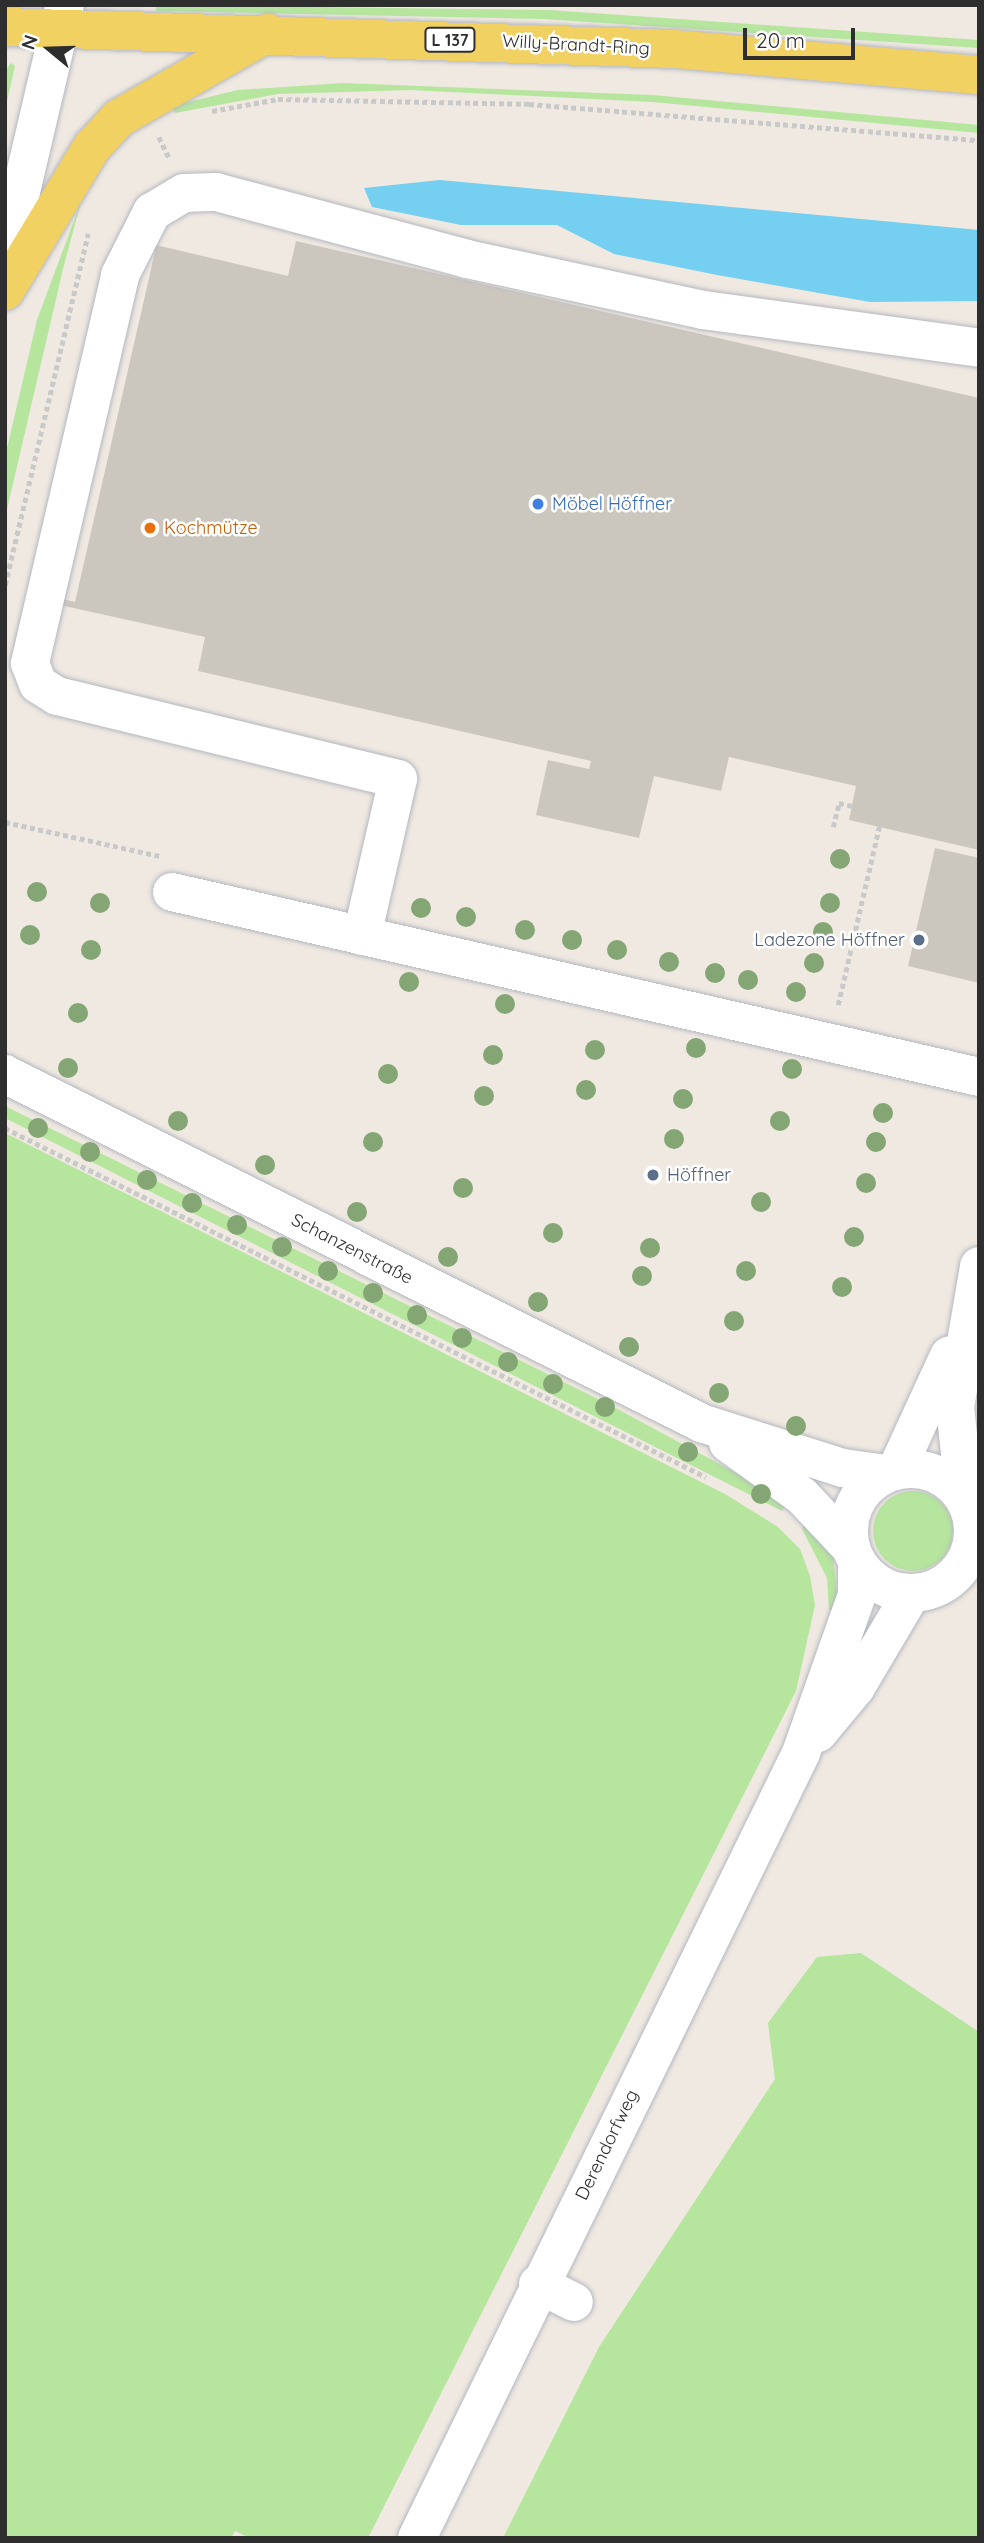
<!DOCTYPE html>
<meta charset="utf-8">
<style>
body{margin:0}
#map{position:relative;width:984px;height:2543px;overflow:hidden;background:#efe9e1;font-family:Quicksand,sans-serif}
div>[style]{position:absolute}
.green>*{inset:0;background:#b6e59e}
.round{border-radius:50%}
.water>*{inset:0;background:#75cff0}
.building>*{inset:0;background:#cbc7bf}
.path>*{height:4.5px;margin-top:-2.25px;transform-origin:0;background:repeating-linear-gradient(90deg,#c9c9c9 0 5px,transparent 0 8.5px)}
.roads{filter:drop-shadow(0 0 2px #b4b7c1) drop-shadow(0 0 2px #b4b7c1)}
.minor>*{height:38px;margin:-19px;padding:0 19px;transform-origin:19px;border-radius:19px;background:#fff}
.minor>.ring{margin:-19px;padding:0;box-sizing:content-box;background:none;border:38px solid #fff;border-radius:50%}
.major>*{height:38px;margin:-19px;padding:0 19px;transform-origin:19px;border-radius:19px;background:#f2d163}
.trees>*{width:20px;height:20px;margin:-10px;border-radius:50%;background:#84a574}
.dots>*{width:19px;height:19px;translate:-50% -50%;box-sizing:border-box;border:4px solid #fff;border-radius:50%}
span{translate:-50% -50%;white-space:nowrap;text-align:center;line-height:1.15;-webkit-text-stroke:5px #fff;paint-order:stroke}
.shield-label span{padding:2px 5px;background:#fff;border:2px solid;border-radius:5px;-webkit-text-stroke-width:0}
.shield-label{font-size:16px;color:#2e2e2e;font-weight:700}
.street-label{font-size:18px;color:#2e2e2e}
.shop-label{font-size:18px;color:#366cbe}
.left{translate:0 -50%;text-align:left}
.food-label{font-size:18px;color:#c56008}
.service-label{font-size:18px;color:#4e5e75}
.right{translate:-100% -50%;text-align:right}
.frame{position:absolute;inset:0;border:7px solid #2e2e2e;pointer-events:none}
.north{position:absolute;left:14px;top:14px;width:70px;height:70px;-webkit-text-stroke:5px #fff;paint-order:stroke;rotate:289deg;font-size:19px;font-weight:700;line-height:28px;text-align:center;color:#2e2e2e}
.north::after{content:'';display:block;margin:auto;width:24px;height:32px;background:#2e2e2e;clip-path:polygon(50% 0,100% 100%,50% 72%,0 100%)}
.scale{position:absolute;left:743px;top:28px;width:112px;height:32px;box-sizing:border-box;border:4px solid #2e2e2e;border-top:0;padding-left:9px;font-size:21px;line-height:24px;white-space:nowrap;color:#2e2e2e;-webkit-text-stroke:5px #fff;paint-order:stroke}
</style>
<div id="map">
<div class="green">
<i style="clip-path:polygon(156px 5px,550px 10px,979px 40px,979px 48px,544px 19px,156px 11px)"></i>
<i style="clip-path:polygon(11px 63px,15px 66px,5px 110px,5px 71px)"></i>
<i style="clip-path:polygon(343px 83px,653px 95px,979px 125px,979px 133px,653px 102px,410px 90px,278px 94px,175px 113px,171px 106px,238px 90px)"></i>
<i style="clip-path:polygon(81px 202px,63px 269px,5px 518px,5px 457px,37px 320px)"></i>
<i style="clip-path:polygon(5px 1106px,610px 1405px,788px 1501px,782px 1511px,5px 1118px)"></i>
<i style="clip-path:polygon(5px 1133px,725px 1494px,778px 1527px,800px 1549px,810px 1576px,815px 1605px,796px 1691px,368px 2538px,250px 2538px,235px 2531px,231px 2538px,5px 2538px)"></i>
<i class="round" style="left:873px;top:1491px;width:80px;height:80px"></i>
<i style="clip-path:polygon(807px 1517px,833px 1555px,839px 1615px,829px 1609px,827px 1578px,802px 1529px)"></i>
<i style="clip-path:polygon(861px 1953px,979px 2032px,979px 2538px,503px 2538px,599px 2347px,775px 2079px,768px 2023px,817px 1957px)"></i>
</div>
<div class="water">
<i style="clip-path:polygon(440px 180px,979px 230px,979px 301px,870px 302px,717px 275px,614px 254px,557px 225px,461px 225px,372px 207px,364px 188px)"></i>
</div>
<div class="building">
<i style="clip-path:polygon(296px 241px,979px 398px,979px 850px,849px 820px,856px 786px,729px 757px,721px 791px,654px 776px,639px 838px,536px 815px,548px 760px,589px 769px,591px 761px,198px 671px,205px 637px,60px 605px,62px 599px,75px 602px,149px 278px,155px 251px,141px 248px,143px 242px,288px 276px)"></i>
<i style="clip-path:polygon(935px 848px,979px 858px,979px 983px,908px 966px)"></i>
</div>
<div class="path">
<i style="left:212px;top:111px;width:67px;rotate:-10.3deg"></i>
<i style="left:278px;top:99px;width:251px;rotate:1.1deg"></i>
<i style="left:529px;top:104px;width:451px;rotate:4.6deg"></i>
<i style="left:159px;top:137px;width:25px;rotate:64deg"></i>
<i style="left:5px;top:585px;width:361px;rotate:-76.7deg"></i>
<i style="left:5px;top:822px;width:158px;rotate:12.4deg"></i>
<i style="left:833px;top:827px;width:25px;rotate:-76deg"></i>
<i style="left:839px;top:803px;width:13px;rotate:13deg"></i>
<i style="left:838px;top:1005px;width:183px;rotate:-77deg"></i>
<i style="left:5px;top:1128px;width:783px;rotate:26.47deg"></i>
</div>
<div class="roads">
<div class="minor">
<i style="left:5px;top:260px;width:262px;rotate:-76.8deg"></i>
<i style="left:172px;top:892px;width:828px;rotate:12.91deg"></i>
<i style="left:362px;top:936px;width:161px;rotate:-77.1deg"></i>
<i style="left:398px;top:779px;width:351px;rotate:-166.3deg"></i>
<i style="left:57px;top:696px;width:22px;rotate:-148deg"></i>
<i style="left:38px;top:684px;width:22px;rotate:-111deg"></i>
<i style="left:30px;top:663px;width:398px;rotate:-76.9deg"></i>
<i style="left:120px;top:275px;width:71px;rotate:-63.1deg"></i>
<i style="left:152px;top:212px;width:37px;rotate:-31deg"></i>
<i style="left:184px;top:193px;width:32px;rotate:-2deg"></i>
<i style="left:216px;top:192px;width:260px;rotate:14.9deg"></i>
<i style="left:467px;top:259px;width:241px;rotate:12.2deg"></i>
<i style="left:703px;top:310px;width:279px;rotate:7.8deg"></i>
<i style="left:5px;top:1074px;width:779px;rotate:26.63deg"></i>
<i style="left:701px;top:1423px;width:149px;rotate:17.6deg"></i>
<i style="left:843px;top:1468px;width:42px;rotate:8.1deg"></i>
<i style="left:728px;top:1443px;width:91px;rotate:35.6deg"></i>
<i style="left:802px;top:1496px;width:71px;rotate:46.7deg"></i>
<i class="ring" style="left:849px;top:1469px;width:86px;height:86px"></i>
<i style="left:896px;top:1471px;width:127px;rotate:-65.3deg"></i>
<i style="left:965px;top:1500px;width:94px;rotate:-96.1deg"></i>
<i style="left:955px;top:1407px;width:143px;rotate:-80.3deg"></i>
<i style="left:818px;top:1733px;width:60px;rotate:-50.4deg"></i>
<i style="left:856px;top:1687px;width:108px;rotate:-59.4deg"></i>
<i style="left:538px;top:2284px;width:40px;rotate:26.6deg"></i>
<i style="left:417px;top:2538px;width:874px;rotate:-63.93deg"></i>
<i style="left:801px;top:1753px;width:168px;rotate:-70.5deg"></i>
<i style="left:857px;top:1595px;width:32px;rotate:-90deg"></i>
</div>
<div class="major">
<i style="left:5px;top:27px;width:669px;rotate:1.88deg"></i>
<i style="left:674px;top:49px;width:306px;rotate:4.9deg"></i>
<i style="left:5px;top:291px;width:168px;rotate:-58.9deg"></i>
<i style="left:92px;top:147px;width:40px;rotate:-47deg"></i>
<i style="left:119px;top:118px;width:172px;rotate:-29.7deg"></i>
</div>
</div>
<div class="trees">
<i style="left:840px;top:859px"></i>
<i style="left:37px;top:892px"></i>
<i style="left:100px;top:903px"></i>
<i style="left:830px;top:903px"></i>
<i style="left:421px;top:908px"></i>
<i style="left:466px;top:917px"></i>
<i style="left:525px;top:930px"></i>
<i style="left:823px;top:932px"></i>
<i style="left:30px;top:935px"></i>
<i style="left:572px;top:940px"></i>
<i style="left:91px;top:950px"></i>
<i style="left:617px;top:950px"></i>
<i style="left:669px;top:962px"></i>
<i style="left:814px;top:963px"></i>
<i style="left:715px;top:973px"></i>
<i style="left:748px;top:980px"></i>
<i style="left:409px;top:982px"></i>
<i style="left:796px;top:992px"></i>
<i style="left:505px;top:1004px"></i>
<i style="left:78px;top:1013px"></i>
<i style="left:696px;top:1048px"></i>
<i style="left:595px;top:1050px"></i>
<i style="left:493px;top:1055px"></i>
<i style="left:68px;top:1068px"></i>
<i style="left:792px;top:1069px"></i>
<i style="left:388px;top:1074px"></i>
<i style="left:586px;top:1090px"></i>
<i style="left:484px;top:1096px"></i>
<i style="left:683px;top:1099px"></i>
<i style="left:883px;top:1113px"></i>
<i style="left:178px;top:1121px"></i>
<i style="left:780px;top:1121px"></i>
<i style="left:38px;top:1128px"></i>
<i style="left:674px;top:1139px"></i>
<i style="left:373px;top:1142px"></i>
<i style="left:876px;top:1142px"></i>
<i style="left:90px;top:1152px"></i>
<i style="left:265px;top:1165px"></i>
<i style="left:147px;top:1180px"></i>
<i style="left:866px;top:1183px"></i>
<i style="left:463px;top:1188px"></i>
<i style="left:761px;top:1202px"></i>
<i style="left:192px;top:1203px"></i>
<i style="left:357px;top:1212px"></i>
<i style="left:237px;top:1225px"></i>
<i style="left:553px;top:1233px"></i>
<i style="left:854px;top:1237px"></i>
<i style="left:282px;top:1247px"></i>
<i style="left:650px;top:1248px"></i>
<i style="left:448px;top:1257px"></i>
<i style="left:328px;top:1271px"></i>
<i style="left:746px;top:1271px"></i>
<i style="left:642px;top:1276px"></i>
<i style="left:842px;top:1287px"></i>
<i style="left:373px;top:1293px"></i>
<i style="left:538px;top:1302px"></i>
<i style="left:417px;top:1315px"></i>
<i style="left:734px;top:1321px"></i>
<i style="left:462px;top:1338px"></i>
<i style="left:629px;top:1347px"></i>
<i style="left:508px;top:1362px"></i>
<i style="left:553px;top:1384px"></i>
<i style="left:719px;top:1393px"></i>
<i style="left:605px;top:1407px"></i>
<i style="left:796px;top:1426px"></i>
<i style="left:688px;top:1452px"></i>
<i style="left:761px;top:1494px"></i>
</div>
<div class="dots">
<i style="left:538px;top:504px;background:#3f7fe0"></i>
<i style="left:150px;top:528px;background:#e8710a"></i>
<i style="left:919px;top:940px;background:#5c6f8a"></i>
<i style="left:653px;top:1175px;background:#5c6f8a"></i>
</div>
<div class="shield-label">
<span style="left:450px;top:40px">L 137</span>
</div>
<div class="street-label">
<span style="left:576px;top:45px;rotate:3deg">Willy-Brandt-Ring</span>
<span style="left:352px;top:1249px;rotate:27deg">Schanzenstraße</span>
<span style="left:607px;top:2145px;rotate:-64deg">Derendorfweg</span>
</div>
<div class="shop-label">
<span class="left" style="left:552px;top:504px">Möbel Höffner</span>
</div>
<div class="food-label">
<span class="left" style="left:164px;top:528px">Kochmütze</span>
</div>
<div class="service-label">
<span class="right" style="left:905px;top:940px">Ladezone Höffner</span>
<span class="left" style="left:667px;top:1175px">Höffner</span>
</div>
<div class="frame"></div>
<div class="north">N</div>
<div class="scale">20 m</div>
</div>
